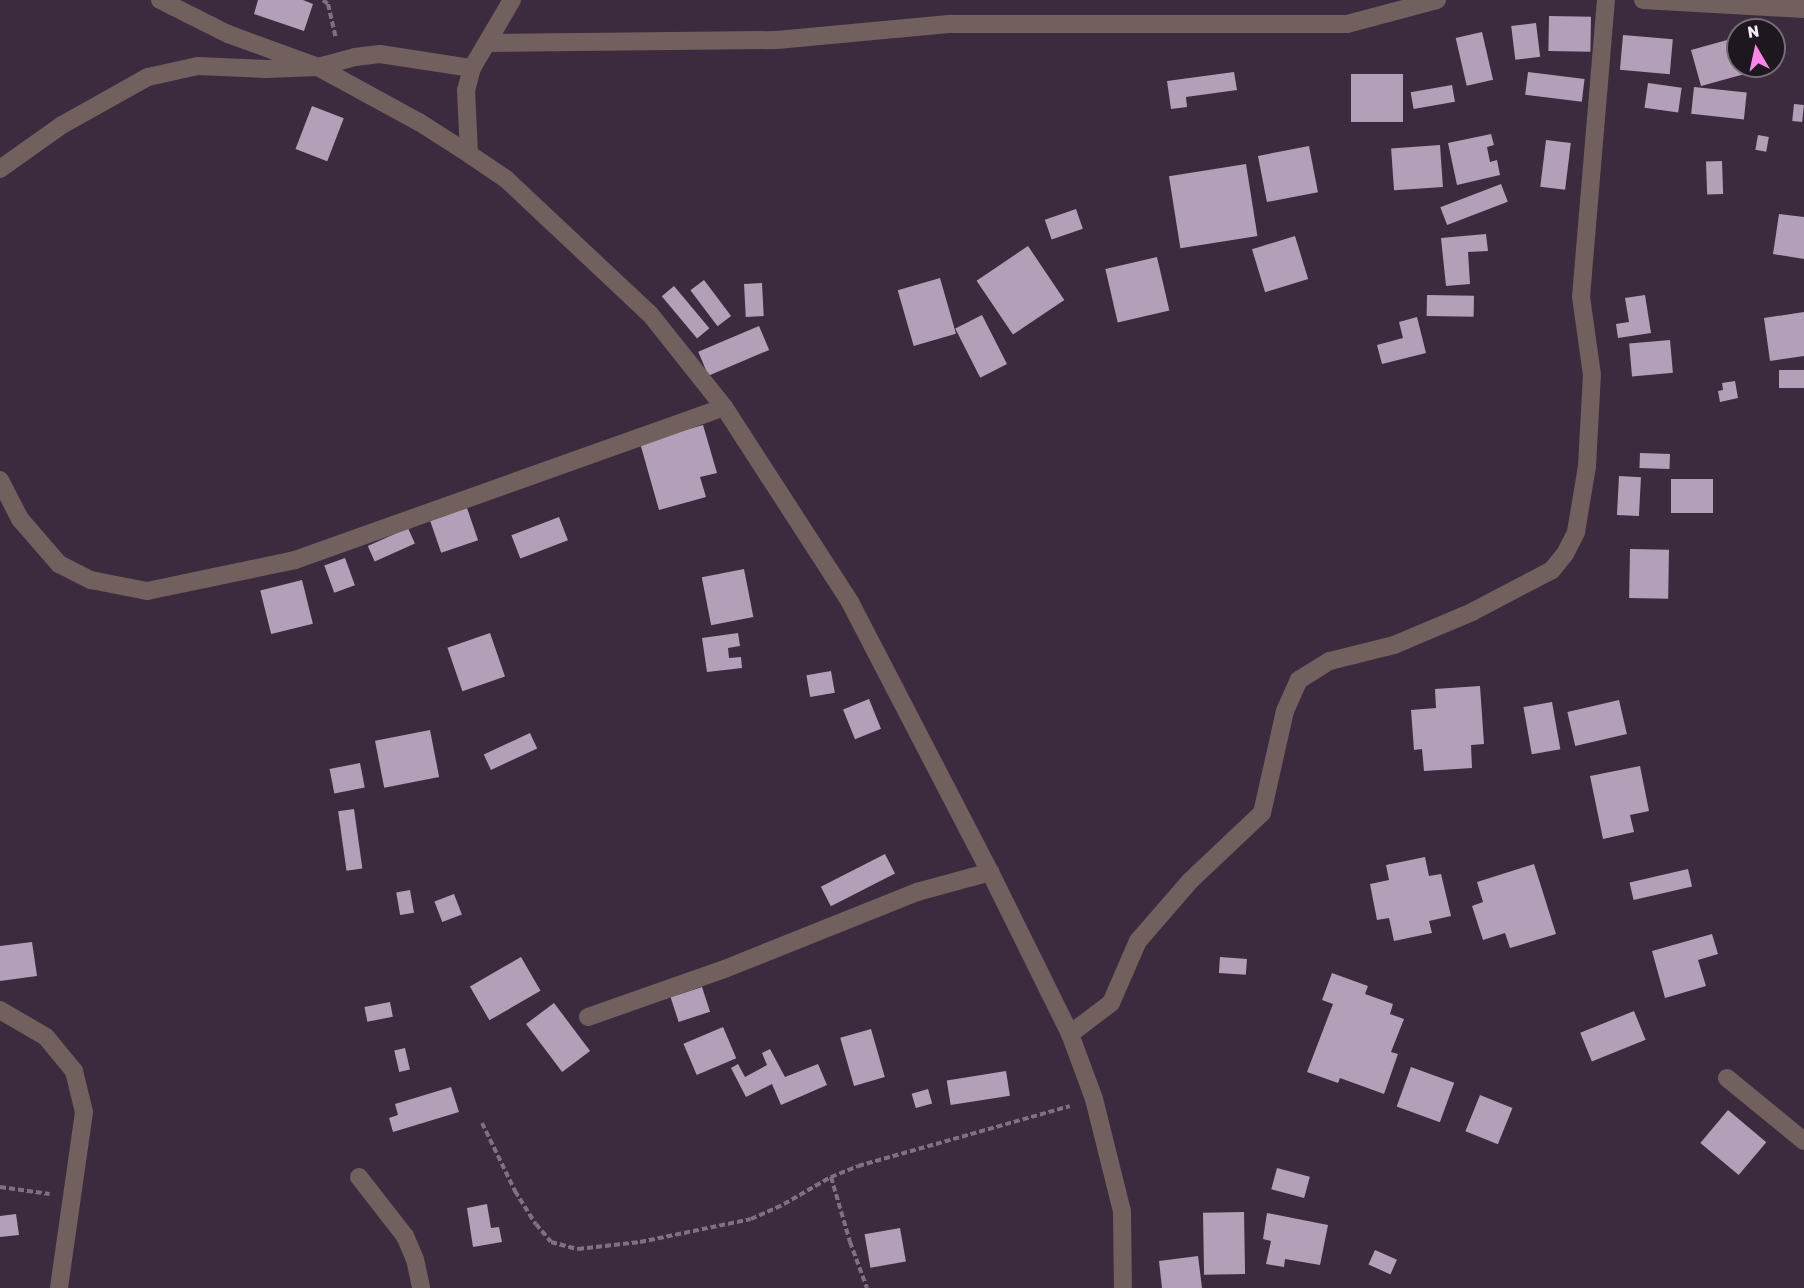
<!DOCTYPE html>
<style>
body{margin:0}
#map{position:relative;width:1804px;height:1288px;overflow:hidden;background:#3c2b3f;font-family:Rubik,sans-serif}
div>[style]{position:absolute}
.building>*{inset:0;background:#b49fb8;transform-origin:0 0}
.path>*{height:4px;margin-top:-2px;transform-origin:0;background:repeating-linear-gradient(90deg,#807182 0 6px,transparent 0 9px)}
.minor>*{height:18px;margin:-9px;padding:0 9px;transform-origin:9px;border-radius:9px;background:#71605e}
span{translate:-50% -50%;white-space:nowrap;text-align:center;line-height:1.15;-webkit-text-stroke:6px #1f1720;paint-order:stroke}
.north{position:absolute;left:1726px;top:18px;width:60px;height:60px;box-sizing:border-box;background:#1f1720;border:2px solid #756c76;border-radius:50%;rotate:351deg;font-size:16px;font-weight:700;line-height:24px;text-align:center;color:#f6ebf8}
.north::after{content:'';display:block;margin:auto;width:21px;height:27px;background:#fa87e8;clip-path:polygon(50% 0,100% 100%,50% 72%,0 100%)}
</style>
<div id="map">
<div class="building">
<i style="clip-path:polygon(258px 0,303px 0,313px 4px,304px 31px,254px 14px)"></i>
<i style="left:1549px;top:16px;width:42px;height:35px;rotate:1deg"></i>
<i style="left:1536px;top:23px;width:34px;height:25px;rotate:83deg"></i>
<i style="left:1482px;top:32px;width:49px;height:27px;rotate:77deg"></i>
<i style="left:1623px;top:35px;width:50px;height:35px;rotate:5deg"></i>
<i style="clip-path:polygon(1738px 37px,1738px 66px,1751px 66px,1752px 72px,1701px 86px,1691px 50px)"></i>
<i style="clip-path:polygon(1234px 72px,1237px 90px,1186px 97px,1187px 107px,1171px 109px,1167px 81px)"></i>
<i style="left:1528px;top:72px;width:57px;height:23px;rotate:7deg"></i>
<i style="left:1351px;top:74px;width:52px;height:48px"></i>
<i style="left:1648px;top:83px;width:34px;height:25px;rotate:8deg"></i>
<i style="left:1452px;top:85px;width:17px;height:42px;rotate:80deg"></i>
<i style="left:1694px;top:87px;width:53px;height:27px;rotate:6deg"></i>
<i style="left:1794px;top:104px;width:10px;height:17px;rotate:6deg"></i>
<i style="left:312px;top:106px;width:34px;height:46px;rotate:21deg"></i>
<i style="clip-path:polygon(1491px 134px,1494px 145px,1487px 147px,1490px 162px,1497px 160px,1500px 175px,1457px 185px,1448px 143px)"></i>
<i style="left:1758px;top:135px;width:11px;height:15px;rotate:10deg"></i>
<i style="left:1546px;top:140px;width:25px;height:47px;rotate:7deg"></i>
<i style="left:1440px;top:145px;width:42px;height:49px;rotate:86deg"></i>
<i style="left:1309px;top:146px;width:47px;height:52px;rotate:79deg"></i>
<i style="left:1722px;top:161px;width:33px;height:16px;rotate:88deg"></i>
<i style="left:1246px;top:164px;width:73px;height:78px;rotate:81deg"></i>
<i style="left:1501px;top:184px;width:19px;height:65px;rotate:69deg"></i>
<i style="left:1076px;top:209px;width:21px;height:33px;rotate:71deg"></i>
<i style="clip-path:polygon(1779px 214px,1804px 217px,1804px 259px,1773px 254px)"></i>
<i style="clip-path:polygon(1486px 234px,1488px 251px,1468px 252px,1470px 284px,1446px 286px,1441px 238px)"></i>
<i style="left:1295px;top:236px;width:45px;height:45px;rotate:73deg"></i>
<i style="left:1028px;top:246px;width:65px;height:62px;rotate:56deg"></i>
<i style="left:1157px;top:257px;width:55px;height:53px;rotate:77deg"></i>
<i style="left:940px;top:278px;width:58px;height:44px;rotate:74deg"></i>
<i style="left:704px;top:280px;width:45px;height:17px;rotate:53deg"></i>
<i style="left:762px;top:283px;width:33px;height:18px;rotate:87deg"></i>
<i style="left:674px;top:286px;width:55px;height:16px;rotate:50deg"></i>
<i style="left:1427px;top:295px;width:47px;height:21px;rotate:1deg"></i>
<i style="clip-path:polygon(1645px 295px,1651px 333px,1618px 338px,1616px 324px,1629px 322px,1625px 298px)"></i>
<i style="clip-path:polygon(1804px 312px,1804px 356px,1770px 361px,1764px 318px)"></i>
<i style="left:982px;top:315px;width:55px;height:30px;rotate:63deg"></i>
<i style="clip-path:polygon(1417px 317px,1426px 353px,1382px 364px,1377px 345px,1403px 338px,1399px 322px)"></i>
<i style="left:759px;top:326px;width:26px;height:66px;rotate:67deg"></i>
<i style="left:1670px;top:340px;width:33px;height:41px;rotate:85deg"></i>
<i style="left:1804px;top:370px;width:18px;height:25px;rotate:90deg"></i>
<i style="clip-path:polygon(1735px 381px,1738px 398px,1720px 402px,1718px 391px,1723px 390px,1722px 383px)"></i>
<i style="clip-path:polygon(703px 425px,717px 473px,700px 477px,706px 497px,659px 510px,640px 443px)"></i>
<i style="left:1640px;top:453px;width:30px;height:15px;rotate:2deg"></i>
<i style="left:1619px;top:476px;width:22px;height:39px;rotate:3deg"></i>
<i style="left:1671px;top:479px;width:42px;height:34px"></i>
<i style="left:467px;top:508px;width:34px;height:39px;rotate:71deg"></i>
<i style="left:559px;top:517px;width:25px;height:51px;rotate:69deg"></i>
<i style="left:408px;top:528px;width:17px;height:44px;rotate:66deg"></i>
<i style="left:1630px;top:549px;width:39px;height:49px;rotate:1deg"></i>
<i style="left:345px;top:558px;width:29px;height:22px;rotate:70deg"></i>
<i style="left:744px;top:569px;width:49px;height:43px;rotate:79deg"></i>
<i style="left:302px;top:580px;width:45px;height:43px;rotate:76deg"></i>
<i style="left:490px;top:633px;width:46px;height:45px;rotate:71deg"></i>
<i style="clip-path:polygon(738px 633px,740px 646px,728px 648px,729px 658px,741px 657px,742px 668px,707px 672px,702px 638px)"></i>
<i style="left:831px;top:671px;width:22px;height:25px;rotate:80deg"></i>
<i style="clip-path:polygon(1480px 686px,1484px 744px,1471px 745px,1472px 768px,1424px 771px,1422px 749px,1414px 750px,1411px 710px,1436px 708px,1435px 689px)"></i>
<i style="left:869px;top:699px;width:32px;height:28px;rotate:68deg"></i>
<i style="left:1619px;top:700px;width:35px;height:53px;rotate:77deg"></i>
<i style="left:1552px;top:702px;width:48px;height:29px;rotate:80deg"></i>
<i style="left:430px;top:730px;width:48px;height:56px;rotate:79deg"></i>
<i style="left:530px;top:733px;width:17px;height:51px;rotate:65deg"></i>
<i style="left:360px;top:763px;width:25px;height:31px;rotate:79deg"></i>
<i style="clip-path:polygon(1640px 766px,1649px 811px,1630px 815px,1634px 832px,1603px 839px,1590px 776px)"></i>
<i style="left:354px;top:809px;width:60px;height:16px;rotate:82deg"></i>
<i style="left:885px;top:854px;width:22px;height:72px;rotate:63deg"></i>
<i style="clip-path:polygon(1425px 857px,1429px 876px,1441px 874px,1451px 916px,1429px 921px,1432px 933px,1394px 941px,1389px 918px,1377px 920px,1370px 884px,1389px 880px,1386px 865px)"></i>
<i style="clip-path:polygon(1534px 864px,1556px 934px,1510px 948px,1505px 933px,1483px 940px,1472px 906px,1483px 902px,1477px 882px)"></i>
<i style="left:1688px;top:869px;width:18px;height:60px;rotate:77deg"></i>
<i style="left:410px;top:890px;width:23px;height:14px;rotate:80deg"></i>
<i style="left:454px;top:894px;width:22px;height:21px;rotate:69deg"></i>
<i style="clip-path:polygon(1712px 934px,1718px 954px,1698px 960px,1706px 986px,1665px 998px,1652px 951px)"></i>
<i style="clip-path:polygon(32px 942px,37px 976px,0 981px,0 946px)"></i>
<i style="left:521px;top:957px;width:39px;height:59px;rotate:60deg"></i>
<i style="left:1220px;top:957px;width:27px;height:16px;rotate:4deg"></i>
<i style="clip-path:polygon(1332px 973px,1368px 986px,1365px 994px,1393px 1004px,1390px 1014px,1404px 1019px,1391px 1052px,1398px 1054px,1384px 1094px,1340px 1078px,1338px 1083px,1307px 1072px,1333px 1004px,1322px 1000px)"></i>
<i style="left:702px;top:987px;width:26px;height:33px;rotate:72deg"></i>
<i style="left:390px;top:1002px;width:15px;height:26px;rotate:79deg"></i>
<i style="left:554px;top:1003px;width:60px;height:35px;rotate:53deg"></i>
<i style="left:1634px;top:1011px;width:31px;height:58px;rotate:68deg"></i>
<i style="left:723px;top:1027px;width:34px;height:43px;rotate:67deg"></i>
<i style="left:871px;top:1029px;width:50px;height:32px;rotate:74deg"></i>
<i style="left:405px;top:1048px;width:22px;height:11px;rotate:77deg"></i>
<i style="clip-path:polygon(770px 1049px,785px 1077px,818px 1064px,827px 1085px,781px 1105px,772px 1084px,746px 1097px,731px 1068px,738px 1064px,745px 1077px,767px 1065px,762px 1053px)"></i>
<i style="left:1411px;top:1067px;width:46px;height:42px;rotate:20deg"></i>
<i style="left:1006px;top:1071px;width:25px;height:60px;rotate:81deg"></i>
<i style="clip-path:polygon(451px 1087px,459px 1112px,393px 1132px,389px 1118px,398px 1115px,395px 1104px)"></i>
<i style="left:928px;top:1089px;width:15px;height:17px;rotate:74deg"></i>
<i style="left:1480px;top:1095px;width:35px;height:39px;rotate:22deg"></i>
<i style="left:1728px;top:1110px;width:50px;height:43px;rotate:40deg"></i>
<i style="left:1277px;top:1168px;width:34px;height:22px;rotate:15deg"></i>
<i style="clip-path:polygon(487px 1204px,491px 1228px,499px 1227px,502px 1242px,473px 1247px,467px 1208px)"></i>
<i style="left:1244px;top:1212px;width:62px;height:41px;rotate:89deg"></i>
<i style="clip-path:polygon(1267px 1213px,1328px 1225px,1320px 1265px,1285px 1259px,1284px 1267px,1266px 1264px,1271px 1241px,1263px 1239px)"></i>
<i style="clip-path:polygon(16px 1214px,19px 1235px,0 1237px,0 1216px)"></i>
<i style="left:900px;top:1228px;width:34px;height:36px;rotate:80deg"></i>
<i style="left:1375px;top:1250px;width:24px;height:16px;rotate:24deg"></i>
<i style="clip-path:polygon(1198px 1256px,1202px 1288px,1162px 1288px,1159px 1261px)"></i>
</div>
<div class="path">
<i style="left:323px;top:0;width:6px;rotate:39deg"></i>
<i style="left:328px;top:4px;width:35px;rotate:77deg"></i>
<i style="left:482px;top:1123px;width:76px;rotate:64.1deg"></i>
<i style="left:515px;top:1191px;width:39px;rotate:58deg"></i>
<i style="left:536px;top:1224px;width:23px;rotate:50deg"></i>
<i style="left:551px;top:1242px;width:28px;rotate:15deg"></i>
<i style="left:578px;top:1249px;width:62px;rotate:-6.4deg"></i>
<i style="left:640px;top:1242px;width:113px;rotate:-11.7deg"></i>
<i style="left:751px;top:1219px;width:36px;rotate:-24deg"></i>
<i style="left:784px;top:1204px;width:54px;rotate:-29.9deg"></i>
<i style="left:831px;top:1177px;width:29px;rotate:-22deg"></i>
<i style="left:858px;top:1166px;width:220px;rotate:-15.8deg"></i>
<i style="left:831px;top:1177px;width:68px;rotate:73.7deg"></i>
<i style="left:850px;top:1242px;width:49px;rotate:69.7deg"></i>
<i style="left:0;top:1187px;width:50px;rotate:8deg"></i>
</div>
<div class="minor">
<i style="left:160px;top:0;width:76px;rotate:26.6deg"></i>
<i style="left:228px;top:34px;width:96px;rotate:20.1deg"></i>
<i style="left:318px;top:67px;width:115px;rotate:28.6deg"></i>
<i style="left:419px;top:122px;width:59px;rotate:32.6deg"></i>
<i style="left:512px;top:0;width:79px;rotate:120.5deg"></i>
<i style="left:472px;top:68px;width:23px;rotate:105deg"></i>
<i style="left:466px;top:90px;width:64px;rotate:87.3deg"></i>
<i style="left:469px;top:154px;width:45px;rotate:34deg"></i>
<i style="left:506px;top:179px;width:197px;rotate:43.2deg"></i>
<i style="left:650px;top:314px;width:119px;rotate:51.5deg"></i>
<i style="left:724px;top:407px;width:232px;rotate:57.1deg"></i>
<i style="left:850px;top:602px;width:304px;rotate:62.6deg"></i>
<i style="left:990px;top:872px;width:181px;rotate:63.7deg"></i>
<i style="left:1070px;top:1034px;width:69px;rotate:69.7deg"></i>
<i style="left:1094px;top:1099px;width:115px;rotate:76deg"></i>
<i style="left:1122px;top:1211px;width:77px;rotate:89.3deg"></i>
<i style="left:1643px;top:0;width:161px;rotate:3.2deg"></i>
<i style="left:488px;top:43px;width:289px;rotate:-0.6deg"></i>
<i style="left:777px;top:40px;width:175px;rotate:-5.3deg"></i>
<i style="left:951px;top:24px;width:396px"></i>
<i style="left:1347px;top:24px;width:93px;rotate:-14.9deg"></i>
<i style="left:0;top:169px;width:76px;rotate:-35.4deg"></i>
<i style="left:62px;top:125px;width:98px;rotate:-29.2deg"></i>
<i style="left:148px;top:77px;width:51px;rotate:-12.4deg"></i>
<i style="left:198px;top:66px;width:68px;rotate:2.5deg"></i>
<i style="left:266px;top:69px;width:52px;rotate:-2.2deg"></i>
<i style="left:318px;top:67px;width:38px;rotate:-15deg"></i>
<i style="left:355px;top:57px;width:25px;rotate:-7deg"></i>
<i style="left:380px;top:54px;width:93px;rotate:8.7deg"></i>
<i style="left:0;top:480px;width:44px;rotate:62.9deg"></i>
<i style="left:20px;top:519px;width:60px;rotate:49.1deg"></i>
<i style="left:59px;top:564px;width:36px;rotate:27deg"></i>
<i style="left:91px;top:580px;width:57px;rotate:11.1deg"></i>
<i style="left:147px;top:591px;width:151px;rotate:-11.8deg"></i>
<i style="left:295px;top:560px;width:455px;rotate:-19.6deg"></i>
<i style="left:0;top:1010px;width:53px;rotate:30.4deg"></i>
<i style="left:46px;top:1037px;width:44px;rotate:50.5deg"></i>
<i style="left:74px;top:1071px;width:42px;rotate:76.3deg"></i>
<i style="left:84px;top:1112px;width:178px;rotate:98.1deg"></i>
<i style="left:588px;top:1017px;width:147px;rotate:-19.4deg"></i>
<i style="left:727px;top:968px;width:205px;rotate:-21.8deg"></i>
<i style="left:917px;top:892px;width:76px;rotate:-15.3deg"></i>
<i style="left:1070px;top:1034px;width:51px;rotate:-37.1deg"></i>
<i style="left:1111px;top:1003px;width:68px;rotate:-66.5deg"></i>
<i style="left:1138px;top:941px;width:79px;rotate:-49.1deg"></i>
<i style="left:1190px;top:881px;width:99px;rotate:-43.4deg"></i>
<i style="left:1262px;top:813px;width:105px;rotate:-77.3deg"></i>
<i style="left:1285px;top:711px;width:34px;rotate:-66deg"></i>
<i style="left:1299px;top:680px;width:36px;rotate:-32deg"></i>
<i style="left:1330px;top:661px;width:66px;rotate:-14deg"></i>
<i style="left:1394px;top:645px;width:85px;rotate:-22.9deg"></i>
<i style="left:1472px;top:612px;width:90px;rotate:-27.7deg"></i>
<i style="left:1552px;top:570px;width:21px;rotate:-51deg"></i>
<i style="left:1565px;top:554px;width:25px;rotate:-63deg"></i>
<i style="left:1576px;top:532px;width:67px;rotate:-80.5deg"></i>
<i style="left:1587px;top:466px;width:91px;rotate:-86.9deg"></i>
<i style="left:1592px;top:375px;width:79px;rotate:-98deg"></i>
<i style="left:1581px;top:297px;width:298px;rotate:-85.2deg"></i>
<i style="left:1727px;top:1078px;width:99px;rotate:39.3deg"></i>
<i style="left:359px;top:1177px;width:75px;rotate:52.1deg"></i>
<i style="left:405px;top:1236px;width:25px;rotate:67deg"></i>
<i style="left:415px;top:1259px;width:30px;rotate:78deg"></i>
</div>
<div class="north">N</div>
</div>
